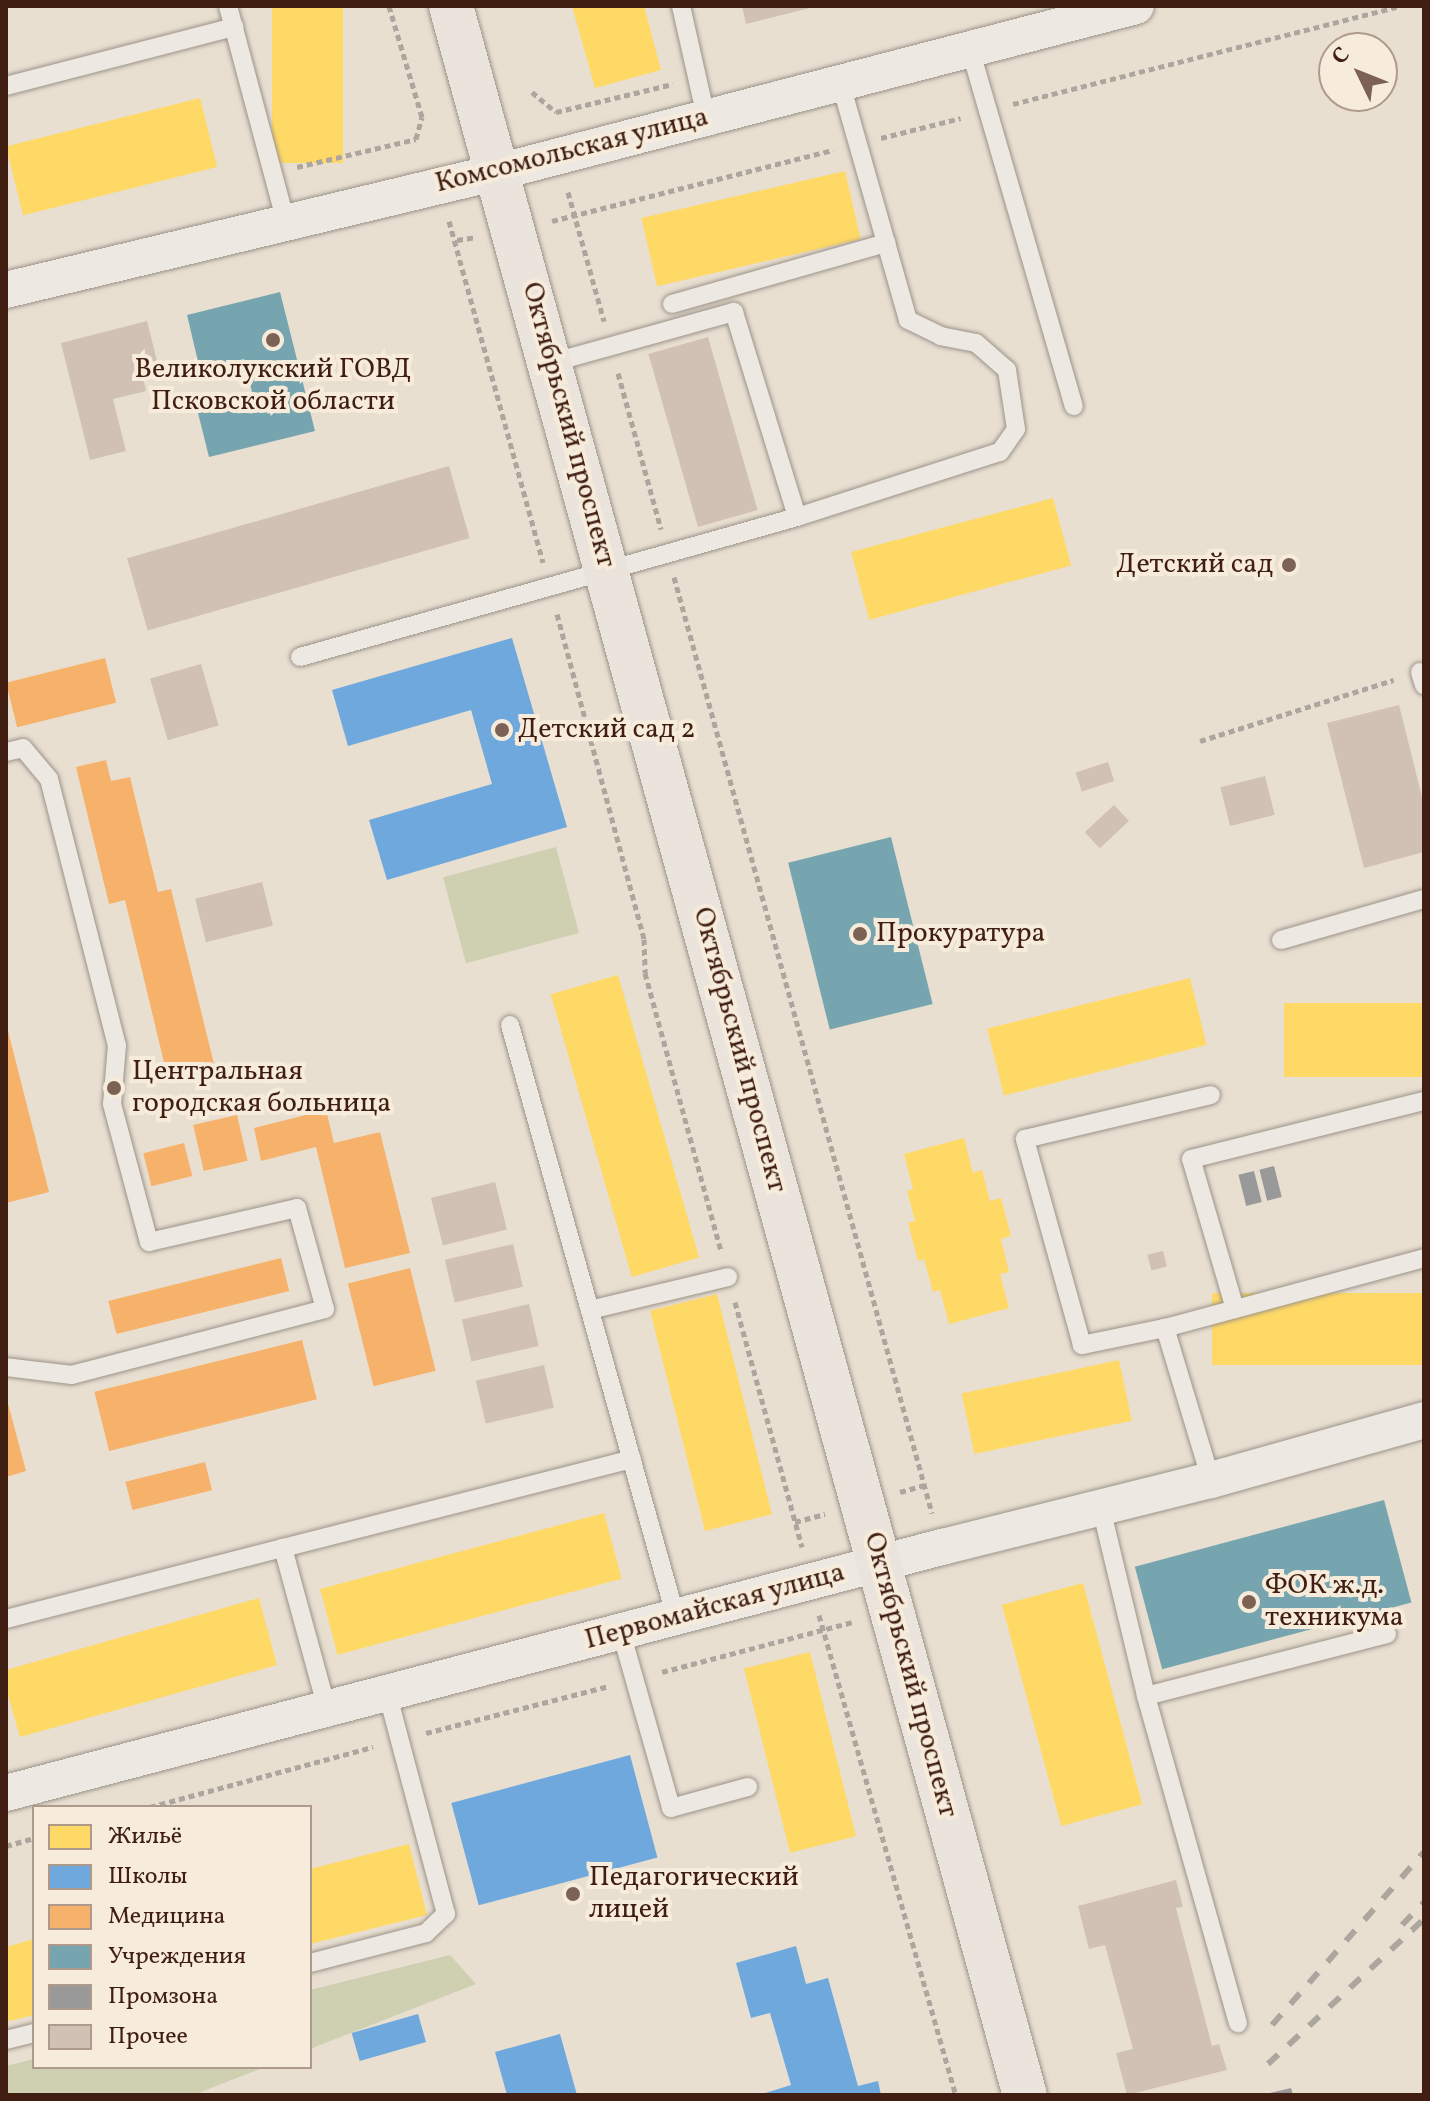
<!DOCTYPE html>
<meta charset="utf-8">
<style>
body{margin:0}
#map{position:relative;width:1430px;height:2101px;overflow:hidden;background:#e8dfd1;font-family:Vollkorn,serif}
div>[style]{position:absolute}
.green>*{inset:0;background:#ced0b1;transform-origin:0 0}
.homes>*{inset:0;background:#ffd966;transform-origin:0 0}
.schools>*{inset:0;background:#6fa8dc;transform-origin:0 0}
.health>*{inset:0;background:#f6b26b;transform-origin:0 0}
.public>*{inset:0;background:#76a5af;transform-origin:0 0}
.industry>*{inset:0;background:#999;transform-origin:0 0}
.building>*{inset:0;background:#d1c1b4;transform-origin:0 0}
.path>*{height:5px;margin-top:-2.5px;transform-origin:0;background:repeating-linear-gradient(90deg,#ada69f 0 6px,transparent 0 10px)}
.roads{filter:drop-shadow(0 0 2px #9c9389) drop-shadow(0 0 2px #9c9389)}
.service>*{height:18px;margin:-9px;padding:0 9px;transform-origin:9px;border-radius:9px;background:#ede8e1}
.minor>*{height:36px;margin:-18px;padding:0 18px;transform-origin:18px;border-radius:18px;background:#ede8e1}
.primary>*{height:44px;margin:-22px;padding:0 22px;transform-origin:22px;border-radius:22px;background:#eae4dc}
.rail>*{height:6px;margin-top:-3px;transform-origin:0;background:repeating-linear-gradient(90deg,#ada69f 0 14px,transparent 0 28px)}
.dots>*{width:22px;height:22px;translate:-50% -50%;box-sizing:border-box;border:4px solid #f7ecdb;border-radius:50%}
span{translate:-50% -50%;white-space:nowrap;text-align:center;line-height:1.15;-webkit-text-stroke:8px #f7ecdb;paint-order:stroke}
.street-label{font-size:28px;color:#401f12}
.poi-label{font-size:28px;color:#401f12}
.right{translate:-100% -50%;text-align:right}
.left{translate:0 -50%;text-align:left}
.frame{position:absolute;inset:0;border:8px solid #401f12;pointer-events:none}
.legend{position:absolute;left:32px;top:1805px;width:280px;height:264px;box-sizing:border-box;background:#f7ecdb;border:2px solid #ae9a8b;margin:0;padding:10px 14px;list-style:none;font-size:24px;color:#401f12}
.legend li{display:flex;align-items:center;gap:16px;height:40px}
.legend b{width:40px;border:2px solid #ae9a8b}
.north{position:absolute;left:1318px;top:32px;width:80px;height:80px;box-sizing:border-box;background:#f7ecdb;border:2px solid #ae9a8b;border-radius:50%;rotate:313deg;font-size:22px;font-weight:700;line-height:32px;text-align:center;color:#401f12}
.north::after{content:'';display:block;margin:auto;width:28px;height:36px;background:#7b6255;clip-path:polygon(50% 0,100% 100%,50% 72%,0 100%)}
</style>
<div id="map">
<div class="green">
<i style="left:556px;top:847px;width:89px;height:117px;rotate:75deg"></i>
<i style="clip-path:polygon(450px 1955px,476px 1984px,310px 2049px,310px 1990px)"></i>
<i style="clip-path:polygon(34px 2059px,34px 2067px,265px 2067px,193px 2095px,6px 2095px,6px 2066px)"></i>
</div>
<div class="homes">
<i style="left:272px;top:6px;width:71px;height:157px"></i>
<i style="clip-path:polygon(572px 6px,644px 6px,661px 70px,595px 88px)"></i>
<i style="left:200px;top:98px;width:71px;height:200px;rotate:76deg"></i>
<i style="left:845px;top:171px;width:70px;height:209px;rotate:77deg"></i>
<i style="left:1053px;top:498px;width:70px;height:209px;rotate:75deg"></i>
<i style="left:618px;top:975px;width:294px;height:70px;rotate:74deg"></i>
<i style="left:1190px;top:978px;width:69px;height:209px;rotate:76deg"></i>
<i style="left:1424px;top:1003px;width:74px;height:140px;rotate:90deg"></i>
<i style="clip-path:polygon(964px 1138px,973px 1173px,982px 1170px,990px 1201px,1001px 1198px,1011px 1236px,1001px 1239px,1009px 1272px,1000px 1274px,1009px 1308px,949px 1324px,940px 1290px,933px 1292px,924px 1259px,918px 1261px,908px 1223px,915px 1221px,907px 1191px,913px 1189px,904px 1154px)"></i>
<i style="left:1424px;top:1293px;width:72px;height:212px;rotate:90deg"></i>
<i style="left:717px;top:1294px;width:227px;height:69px;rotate:76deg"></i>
<i style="left:1119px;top:1360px;width:62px;height:161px;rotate:78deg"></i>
<i style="left:604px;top:1513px;width:68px;height:294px;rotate:75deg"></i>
<i style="left:1083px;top:1583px;width:229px;height:84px;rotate:75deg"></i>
<i style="clip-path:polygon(259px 1598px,277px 1665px,20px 1737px,6px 1688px,6px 1670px)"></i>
<i style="left:810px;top:1652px;width:190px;height:68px;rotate:76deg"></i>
<i style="clip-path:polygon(409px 1844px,427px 1915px,310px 1944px,310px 1869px)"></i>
<i style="clip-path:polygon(34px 1939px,34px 2015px,6px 2022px,6px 1947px)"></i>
</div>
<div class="schools">
<i style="clip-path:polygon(512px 638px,567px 827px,387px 880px,369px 820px,492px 784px,471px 710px,348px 746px,332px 690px)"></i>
<i style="left:630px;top:1755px;width:106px;height:185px;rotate:75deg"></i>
<i style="clip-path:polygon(796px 1946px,806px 1984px,828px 1978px,858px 2086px,878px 2081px,881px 2095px,759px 2095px,791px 2085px,770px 2013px,751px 2018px,736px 1963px)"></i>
<i style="left:418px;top:2014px;width:29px;height:69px;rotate:74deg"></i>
<i style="clip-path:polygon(560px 2034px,577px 2095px,507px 2095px,495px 2052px)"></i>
</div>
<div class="health">
<i style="left:105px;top:658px;width:46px;height:102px;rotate:76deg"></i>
<i style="clip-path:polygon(106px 760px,111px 781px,130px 777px,158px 892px,171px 889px,215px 1068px,168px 1079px,125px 900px,109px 904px,76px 767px)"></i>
<i style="clip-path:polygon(7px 1027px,49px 1192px,6px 1203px,6px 1028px)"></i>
<i style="clip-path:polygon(326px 1110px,334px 1143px,380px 1132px,410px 1253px,345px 1268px,316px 1147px,261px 1161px,254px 1128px)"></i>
<i style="left:237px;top:1115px;width:47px;height:45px;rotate:77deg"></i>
<i style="left:184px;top:1143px;width:34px;height:42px;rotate:76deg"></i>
<i style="left:281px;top:1258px;width:34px;height:178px;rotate:76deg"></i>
<i style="left:410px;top:1268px;width:106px;height:64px;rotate:76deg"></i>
<i style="left:302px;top:1340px;width:61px;height:214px;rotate:76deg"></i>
<i style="clip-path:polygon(6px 1396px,26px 1471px,6px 1477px)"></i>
<i style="left:205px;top:1462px;width:29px;height:82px;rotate:76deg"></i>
</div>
<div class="public">
<i style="clip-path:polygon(280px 292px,315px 431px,209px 457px,196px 405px,252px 392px,244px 359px,200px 370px,187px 315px)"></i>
<i style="left:891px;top:837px;width:172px;height:106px;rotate:76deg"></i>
<i style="left:1384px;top:1500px;width:106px;height:258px;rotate:75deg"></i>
</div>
<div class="industry">
<i style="left:1274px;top:1166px;width:32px;height:15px;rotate:76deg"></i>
<i style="left:1254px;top:1171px;width:32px;height:16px;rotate:76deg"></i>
<i style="clip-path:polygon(1291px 2088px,1293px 2095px,1266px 2095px,1266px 2094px)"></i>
</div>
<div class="building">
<i style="clip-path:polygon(742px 6px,814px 6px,814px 7px,746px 24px)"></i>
<i style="clip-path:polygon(147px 321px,160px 373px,143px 377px,146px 391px,113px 399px,126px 451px,90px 460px,61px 343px)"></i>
<i style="left:708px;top:337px;width:180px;height:62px;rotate:74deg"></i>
<i style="left:449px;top:466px;width:75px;height:335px;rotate:74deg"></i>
<i style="left:201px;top:664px;width:64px;height:53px;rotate:74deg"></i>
<i style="clip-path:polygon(1399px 705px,1424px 805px,1424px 852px,1364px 868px,1327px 723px)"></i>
<i style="left:1108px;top:762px;width:20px;height:34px;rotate:72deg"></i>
<i style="left:1265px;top:776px;width:40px;height:46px;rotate:76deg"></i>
<i style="left:1114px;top:805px;width:22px;height:40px;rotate:47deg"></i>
<i style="left:262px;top:882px;width:45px;height:69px;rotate:76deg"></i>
<i style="left:495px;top:1182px;width:49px;height:66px;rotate:76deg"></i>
<i style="left:513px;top:1244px;width:44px;height:70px;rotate:77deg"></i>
<i style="left:1163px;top:1251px;width:16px;height:16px;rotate:76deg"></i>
<i style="left:529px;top:1304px;width:43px;height:69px;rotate:77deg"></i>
<i style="left:544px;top:1365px;width:44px;height:70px;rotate:77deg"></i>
<i style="clip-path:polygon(1176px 1880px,1183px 1907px,1176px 1908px,1212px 2046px,1219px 2044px,1227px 2070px,1127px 2095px,1116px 2053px,1133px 2049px,1105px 1945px,1089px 1949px,1078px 1906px)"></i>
</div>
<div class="path">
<i style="left:532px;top:92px;width:31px;rotate:40deg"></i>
<i style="left:556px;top:112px;width:120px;rotate:-13.5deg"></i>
<i style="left:1013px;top:104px;width:400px;rotate:-14.2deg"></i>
<i style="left:881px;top:138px;width:82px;rotate:-14deg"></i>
<i style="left:297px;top:167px;width:122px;rotate:-13.2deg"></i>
<i style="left:416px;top:139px;width:23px;rotate:-75deg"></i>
<i style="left:422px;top:117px;width:116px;rotate:-106.6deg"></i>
<i style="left:568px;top:192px;width:134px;rotate:74.4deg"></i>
<i style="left:449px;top:221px;width:354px;rotate:74.6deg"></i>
<i style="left:552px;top:221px;width:290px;rotate:-14.2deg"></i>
<i style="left:457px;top:240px;width:18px;rotate:-9deg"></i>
<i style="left:618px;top:373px;width:162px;rotate:74.6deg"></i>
<i style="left:674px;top:577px;width:971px;rotate:74.59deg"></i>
<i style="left:557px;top:614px;width:336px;rotate:75deg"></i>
<i style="left:644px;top:939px;width:34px;rotate:88deg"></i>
<i style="left:645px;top:973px;width:287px;rotate:74.7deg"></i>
<i style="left:1200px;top:741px;width:203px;rotate:-17.5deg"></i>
<i style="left:735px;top:1302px;width:254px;rotate:74.7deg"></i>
<i style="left:900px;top:1492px;width:26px;rotate:-16deg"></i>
<i style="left:795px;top:1522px;width:31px;rotate:-15deg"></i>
<i style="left:819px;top:1615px;width:499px;rotate:74.1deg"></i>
<i style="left:662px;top:1672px;width:197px;rotate:-14.7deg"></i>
<i style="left:426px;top:1733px;width:189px;rotate:-14.4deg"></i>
<i style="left:150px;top:1807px;width:231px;rotate:-15.1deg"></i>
<i style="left:6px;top:1846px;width:29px;rotate:-16deg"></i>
</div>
<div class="roads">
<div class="service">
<i style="left:228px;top:6px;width:224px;rotate:75deg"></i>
<i style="left:681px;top:6px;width:114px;rotate:77.3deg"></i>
<i style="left:970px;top:49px;width:372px;rotate:73.8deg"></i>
<i style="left:6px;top:86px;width:236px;rotate:-14.5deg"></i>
<i style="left:672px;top:304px;width:223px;rotate:-15.9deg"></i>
<i style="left:551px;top:363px;width:190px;rotate:-15.6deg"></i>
<i style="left:734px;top:312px;width:214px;rotate:72.9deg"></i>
<i style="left:300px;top:657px;width:516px;rotate:-15.73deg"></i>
<i style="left:797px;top:517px;width:213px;rotate:-17.8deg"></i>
<i style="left:1000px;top:452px;width:28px;rotate:-55deg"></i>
<i style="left:1016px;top:429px;width:60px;rotate:-98.7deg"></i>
<i style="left:1007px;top:370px;width:41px;rotate:-138.9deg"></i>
<i style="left:976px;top:343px;width:36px;rotate:-169deg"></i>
<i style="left:941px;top:336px;width:37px;rotate:-154deg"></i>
<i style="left:908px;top:320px;width:248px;rotate:-105.9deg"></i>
<i style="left:1420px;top:672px;width:14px;rotate:73deg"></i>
<i style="left:6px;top:752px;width:17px;rotate:-13deg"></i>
<i style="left:23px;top:748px;width:40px;rotate:50deg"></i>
<i style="left:49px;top:779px;width:275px;rotate:75.7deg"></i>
<i style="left:117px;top:1045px;width:59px;rotate:94.8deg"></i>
<i style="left:112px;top:1104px;width:143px;rotate:75deg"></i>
<i style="left:149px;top:1242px;width:152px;rotate:-12.9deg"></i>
<i style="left:297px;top:1208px;width:105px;rotate:74.5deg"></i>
<i style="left:325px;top:1309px;width:261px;rotate:165.4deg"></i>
<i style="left:72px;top:1375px;width:66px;rotate:-173.1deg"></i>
<i style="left:1281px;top:940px;width:149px;rotate:-16deg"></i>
<i style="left:510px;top:1025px;width:616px;rotate:74.36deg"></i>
<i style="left:1235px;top:1309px;width:156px;rotate:-106.3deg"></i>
<i style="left:1191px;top:1159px;width:240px;rotate:-14deg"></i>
<i style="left:590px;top:1310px;width:142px;rotate:-13.4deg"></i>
<i style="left:1165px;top:1328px;width:85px;rotate:168.4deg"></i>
<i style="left:1082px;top:1345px;width:214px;rotate:-105.5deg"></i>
<i style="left:1025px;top:1139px;width:191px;rotate:-13.3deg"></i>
<i style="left:1211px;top:1480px;width:159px;rotate:-106.8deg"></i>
<i style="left:1165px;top:1328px;width:268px;rotate:-15.1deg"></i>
<i style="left:1101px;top:1508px;width:193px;rotate:76.5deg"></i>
<i style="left:1146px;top:1696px;width:340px;rotate:74.3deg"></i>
<i style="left:6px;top:1619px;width:286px;rotate:-14.4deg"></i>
<i style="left:621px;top:1632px;width:183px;rotate:74.1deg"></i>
<i style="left:671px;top:1808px;width:80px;rotate:-15.3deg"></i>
<i style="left:1146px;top:1696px;width:249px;rotate:-14.4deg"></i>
<i style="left:327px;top:1709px;width:167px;rotate:-105.3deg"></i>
<i style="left:283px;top:1548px;width:360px;rotate:-14.3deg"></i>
<i style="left:310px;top:1963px;width:120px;rotate:-14.5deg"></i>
<i style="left:426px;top:1933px;width:28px;rotate:-44deg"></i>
<i style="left:446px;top:1914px;width:229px;rotate:-104.9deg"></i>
<i style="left:6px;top:2040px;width:29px;rotate:-14deg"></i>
</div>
<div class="minor">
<i style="left:6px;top:290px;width:506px;rotate:-13.49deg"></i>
<i style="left:498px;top:172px;width:659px;rotate:-14.58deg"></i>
<i style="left:6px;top:1793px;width:968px;rotate:-14.73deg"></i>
<i style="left:942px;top:1547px;width:277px;rotate:-14deg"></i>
<i style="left:1211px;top:1480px;width:221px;rotate:-15.7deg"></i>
</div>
<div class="primary">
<i style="left:451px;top:6px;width:2166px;rotate:74.64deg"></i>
</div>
</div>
<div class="rail">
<i style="left:1402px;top:1925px;width:32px;rotate:-46deg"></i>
<i style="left:1272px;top:2025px;width:230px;rotate:-48.7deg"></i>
<i style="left:1268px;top:2064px;width:213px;rotate:-42.9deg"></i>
</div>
<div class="dots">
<i style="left:273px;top:340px;background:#7b6255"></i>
<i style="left:1289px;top:565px;background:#7b6255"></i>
<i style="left:502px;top:730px;background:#7b6255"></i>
<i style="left:860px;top:934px;background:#7b6255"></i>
<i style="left:114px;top:1088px;background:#7b6255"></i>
<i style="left:1249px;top:1602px;background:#7b6255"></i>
<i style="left:573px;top:1894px;background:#7b6255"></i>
</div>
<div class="street-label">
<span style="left:572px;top:151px;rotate:-14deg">Комсомольская улица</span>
<span style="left:568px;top:425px;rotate:75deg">Октябрьский проспект</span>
<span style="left:739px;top:1050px;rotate:75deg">Октябрьский проспект</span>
<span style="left:715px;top:1607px;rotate:-15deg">Первомайская улица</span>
<span style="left:910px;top:1675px;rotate:75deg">Октябрьский проспект</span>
</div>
<div class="poi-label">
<span style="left:273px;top:386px">Великолукский ГОВД<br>Псковской области</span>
<span class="right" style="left:1273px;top:565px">Детский сад</span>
<span class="left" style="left:518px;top:730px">Детский сад 2</span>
<span class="left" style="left:876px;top:934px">Прокуратура</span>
<span class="left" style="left:132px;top:1088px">Центральная<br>городская больница</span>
<span class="left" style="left:1265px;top:1602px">ФОК ж.д.<br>техникума</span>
<span class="left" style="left:589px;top:1894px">Педагогический<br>лицей</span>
</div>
<div class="frame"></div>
<ul class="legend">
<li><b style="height:22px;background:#ffd966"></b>Жильё</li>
<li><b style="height:22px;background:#6fa8dc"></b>Школы</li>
<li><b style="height:22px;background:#f6b26b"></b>Медицина</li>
<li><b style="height:22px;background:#76a5af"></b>Учреждения</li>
<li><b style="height:22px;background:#999"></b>Промзона</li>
<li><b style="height:22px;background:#d1c1b4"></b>Прочее</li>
</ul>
<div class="north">С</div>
</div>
